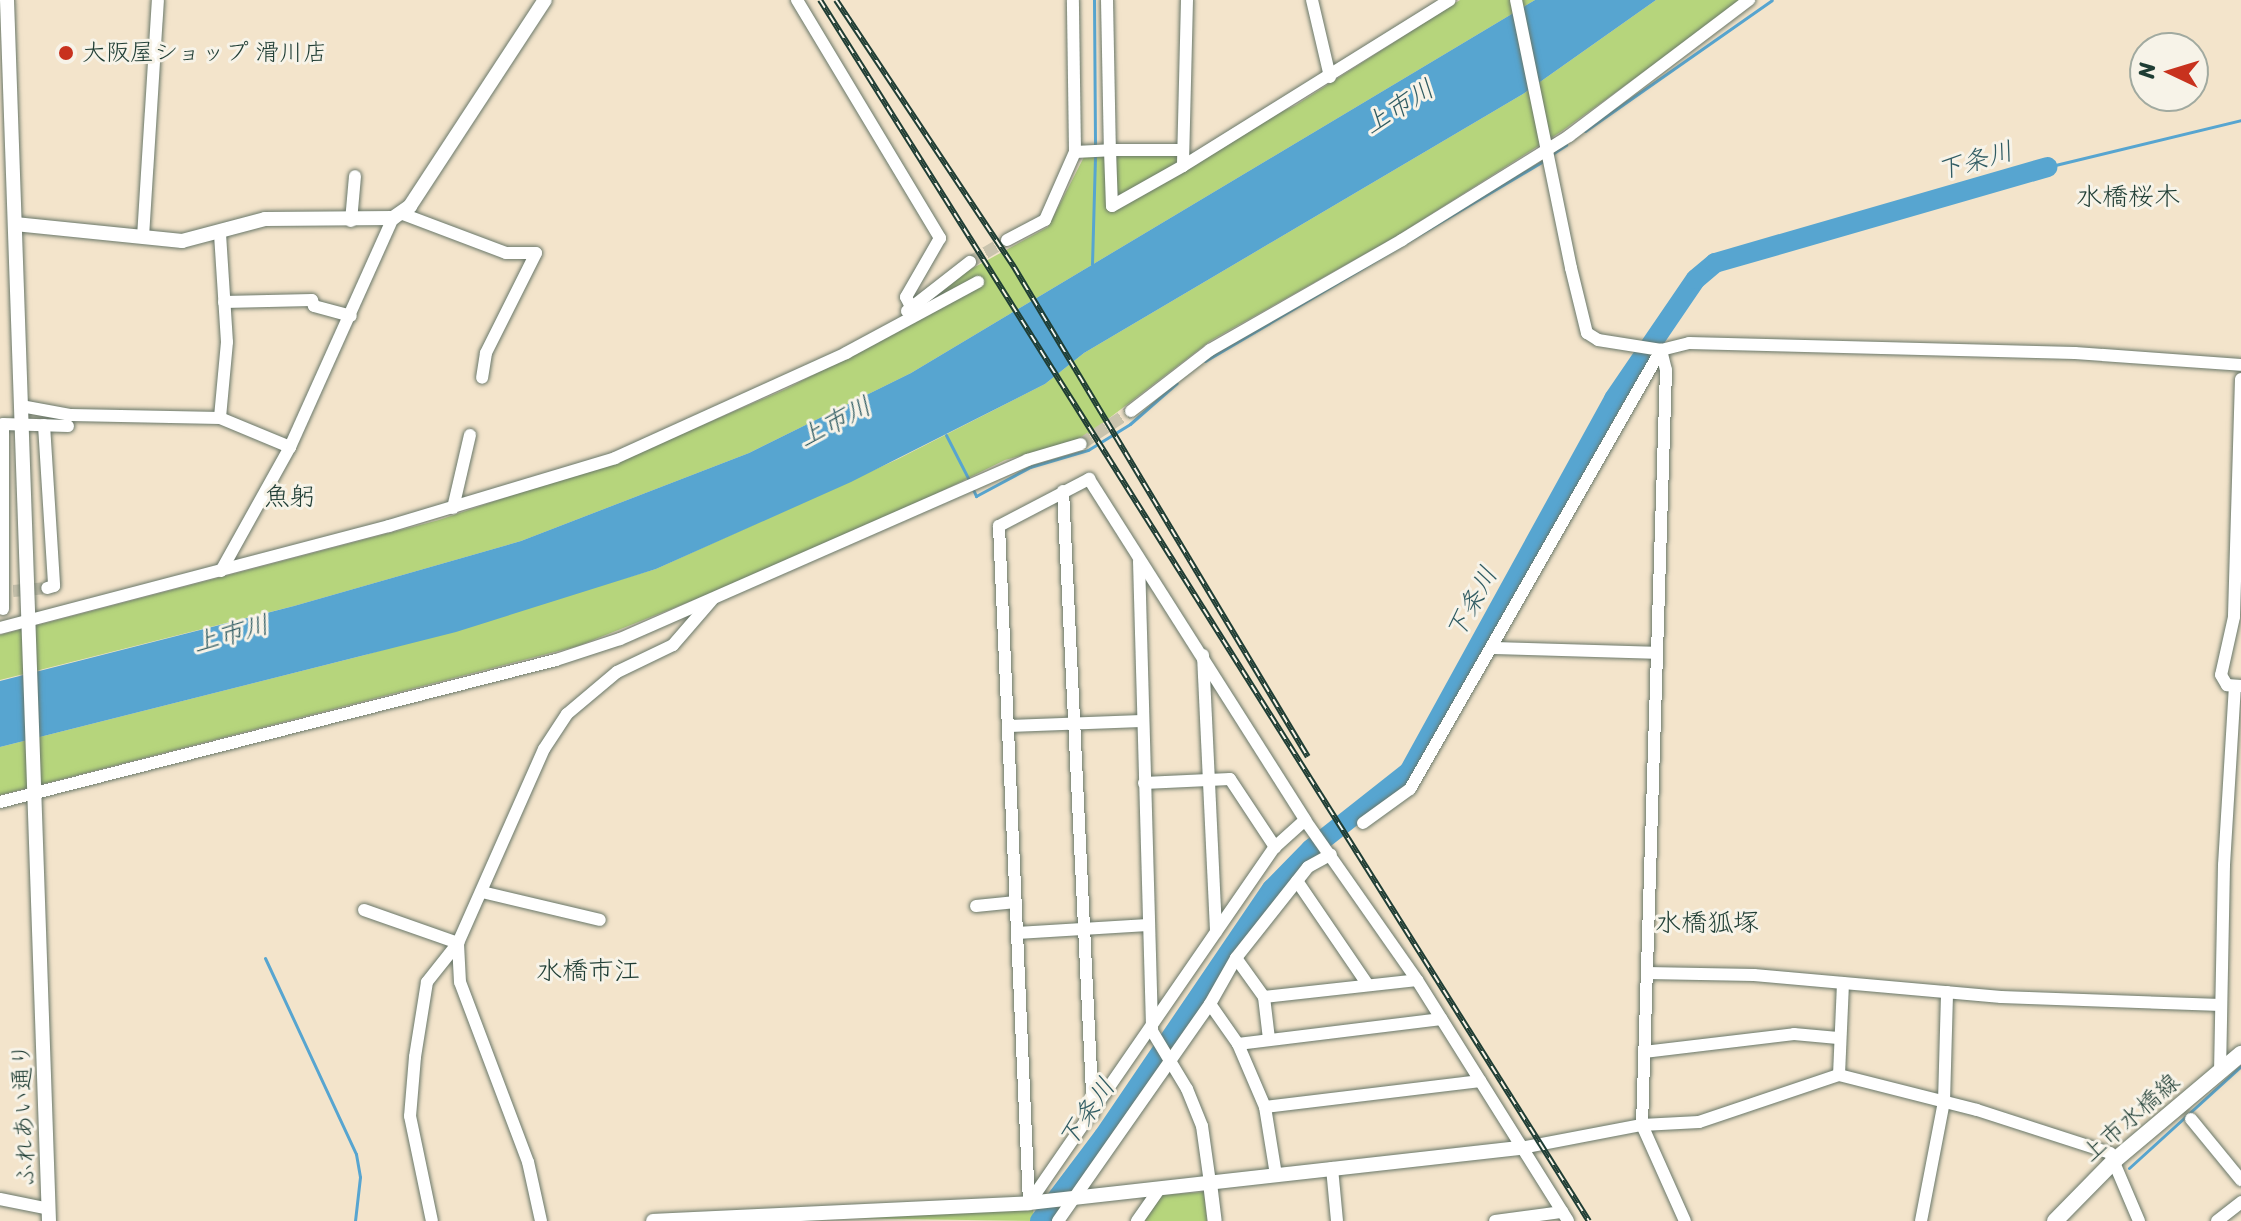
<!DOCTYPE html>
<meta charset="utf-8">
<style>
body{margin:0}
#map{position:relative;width:2241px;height:1221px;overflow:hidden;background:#f3e4cb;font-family:Sriracha,"Klee One",sans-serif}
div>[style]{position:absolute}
.green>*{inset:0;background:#b6d57c}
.water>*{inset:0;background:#57a5d0}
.stream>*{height:3px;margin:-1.5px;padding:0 1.5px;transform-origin:1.5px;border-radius:1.5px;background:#57a5d0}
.river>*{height:20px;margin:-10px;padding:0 10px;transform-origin:10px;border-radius:10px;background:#57a5d0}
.minor-tunnel>*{height:12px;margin-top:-6px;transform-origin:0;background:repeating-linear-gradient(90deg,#c9c3ad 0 12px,transparent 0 18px)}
.roads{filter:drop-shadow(0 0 2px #697769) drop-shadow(0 0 2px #697769)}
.minor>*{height:12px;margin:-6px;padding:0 6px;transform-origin:6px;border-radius:6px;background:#fff}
.tertiary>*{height:14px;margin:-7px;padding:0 7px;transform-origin:7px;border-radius:7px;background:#fff}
.secondary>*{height:16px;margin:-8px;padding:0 8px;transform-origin:8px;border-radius:8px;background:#fff}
.rail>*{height:6px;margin-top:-3px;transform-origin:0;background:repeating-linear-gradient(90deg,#f7f3e8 0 9px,#1f3d34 0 18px);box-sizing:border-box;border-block:2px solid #1f3d34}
.dots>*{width:22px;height:22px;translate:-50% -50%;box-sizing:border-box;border:4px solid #f7f3e8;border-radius:50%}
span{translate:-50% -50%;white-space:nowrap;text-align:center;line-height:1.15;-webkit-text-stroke:6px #f7f3e8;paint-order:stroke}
.poi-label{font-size:24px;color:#1f3d34}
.left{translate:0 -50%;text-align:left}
.street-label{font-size:24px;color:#1f3d34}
.water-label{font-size:26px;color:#305c63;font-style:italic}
.neighbourhood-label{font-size:26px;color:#1f3d34}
.north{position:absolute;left:2129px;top:32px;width:80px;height:80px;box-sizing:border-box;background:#f7f3e8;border:2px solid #a1aaa0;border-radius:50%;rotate:274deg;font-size:22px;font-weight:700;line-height:32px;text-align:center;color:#1f3d34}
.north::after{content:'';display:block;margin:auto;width:28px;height:36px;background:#c8321e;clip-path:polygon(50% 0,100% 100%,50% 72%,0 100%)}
</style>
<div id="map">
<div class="green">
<i style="clip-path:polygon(1460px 0,1535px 0,911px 373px,749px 453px,521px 541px,294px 606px,0 680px,0 635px,439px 520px,638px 453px,786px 389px,893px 334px,962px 274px,1048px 227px,1084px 157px,1192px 154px,1296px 105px)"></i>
<i style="clip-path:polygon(1656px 0,1743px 0,1562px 131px,1395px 237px,1210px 341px,1082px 439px,1005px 460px,834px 544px,578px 646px,0 795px,0 747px,365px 655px,656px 569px,898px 459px,1045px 384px,1084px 353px,1523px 94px)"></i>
<i style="clip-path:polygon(1204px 1192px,1207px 1221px,1144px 1221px,1162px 1195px)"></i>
<i style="clip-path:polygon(1033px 1210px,1035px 1221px,754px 1217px)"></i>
</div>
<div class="water">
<i style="clip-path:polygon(1535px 0,1656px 0,1523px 94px,1084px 353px,1045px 384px,851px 482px,656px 569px,456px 632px,0 747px,0 681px,294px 606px,521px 541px,749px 453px,911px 373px)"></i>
</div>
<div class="stream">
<i style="left:1094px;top:0;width:148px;rotate:89.6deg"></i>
<i style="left:1585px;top:131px;width:228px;rotate:-35deg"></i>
<i style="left:1552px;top:154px;width:17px;rotate:-33deg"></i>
<i style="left:2047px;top:167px;width:200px;rotate:-13.6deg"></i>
<i style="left:1092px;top:264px;width:108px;rotate:-88.4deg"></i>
<i style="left:1205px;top:361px;width:396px;rotate:-30.6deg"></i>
<i style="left:946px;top:435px;width:51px;rotate:62.9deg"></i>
<i style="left:972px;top:487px;width:10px;rotate:66deg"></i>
<i style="left:976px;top:496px;width:61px;rotate:-28.2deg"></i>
<i style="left:1030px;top:467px;width:60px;rotate:-16.3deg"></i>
<i style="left:1088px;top:450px;width:49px;rotate:-31.8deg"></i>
<i style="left:1130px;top:424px;width:62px;rotate:-41.1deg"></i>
<i style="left:265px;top:958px;width:216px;rotate:65.1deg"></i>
<i style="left:356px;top:1154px;width:23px;rotate:80deg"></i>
<i style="left:360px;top:1177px;width:44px;rotate:96.5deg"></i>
<i style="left:2129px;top:1168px;width:151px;rotate:-42.3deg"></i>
</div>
<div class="river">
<i style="left:1040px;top:1221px;width:106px;rotate:-53deg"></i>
<i style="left:1104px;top:1136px;width:299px;rotate:-55.8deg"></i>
<i style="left:1272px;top:889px;width:56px;rotate:-45.7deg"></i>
<i style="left:1311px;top:849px;width:125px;rotate:-38.2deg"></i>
<i style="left:1409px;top:772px;width:426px;rotate:-61.2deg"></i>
<i style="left:1614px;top:399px;width:145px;rotate:-55.7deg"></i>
<i style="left:1696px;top:279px;width:25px;rotate:-40deg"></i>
<i style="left:1715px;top:263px;width:346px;rotate:-16.1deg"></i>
</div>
<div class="minor-tunnel">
<i style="left:970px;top:262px;width:43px;rotate:-30.7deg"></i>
<i style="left:1081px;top:444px;width:60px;rotate:-33.4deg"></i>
<i style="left:13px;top:591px;width:34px;rotate:-5deg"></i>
</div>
<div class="roads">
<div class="minor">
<i style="left:797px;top:0;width:278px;rotate:59deg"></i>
<i style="left:940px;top:238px;width:68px;rotate:120deg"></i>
<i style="left:906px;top:297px;width:11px;rotate:63deg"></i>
<i style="left:1107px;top:0;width:150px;rotate:88.9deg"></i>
<i style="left:1110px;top:150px;width:71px"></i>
<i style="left:1187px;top:0;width:166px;rotate:91.4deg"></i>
<i style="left:1183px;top:166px;width:314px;rotate:-31.9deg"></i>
<i style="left:1312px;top:0;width:79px;rotate:76.8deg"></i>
<i style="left:1516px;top:0;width:274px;rotate:78.4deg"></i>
<i style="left:1571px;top:268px;width:67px;rotate:76.2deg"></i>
<i style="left:1587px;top:333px;width:13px;rotate:32deg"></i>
<i style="left:1598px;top:340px;width:64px;rotate:9deg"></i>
<i style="left:1661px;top:350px;width:29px;rotate:-14deg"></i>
<i style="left:1689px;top:343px;width:386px;rotate:1.5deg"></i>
<i style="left:2075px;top:353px;width:166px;rotate:4.1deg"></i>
<i style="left:1075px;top:152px;width:35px;rotate:-3deg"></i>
<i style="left:1110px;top:150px;width:56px;rotate:88deg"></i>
<i style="left:1112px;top:206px;width:81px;rotate:-29.4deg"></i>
<i style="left:400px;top:213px;width:113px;rotate:20.7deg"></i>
<i style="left:506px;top:253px;width:30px"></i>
<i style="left:536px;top:253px;width:112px;rotate:116.6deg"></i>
<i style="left:486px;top:353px;width:25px;rotate:99deg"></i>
<i style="left:351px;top:221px;width:45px;rotate:-84.9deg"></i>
<i style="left:220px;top:234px;width:108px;rotate:86.3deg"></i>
<i style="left:227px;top:342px;width:76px;rotate:95.3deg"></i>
<i style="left:220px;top:418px;width:76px;rotate:22.5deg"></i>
<i style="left:143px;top:237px;width:237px;rotate:-86.4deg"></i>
<i style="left:1007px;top:240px;width:43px;rotate:-27.8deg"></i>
<i style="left:1045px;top:220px;width:74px;rotate:-66.2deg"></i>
<i style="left:1075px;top:152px;width:152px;rotate:-90.8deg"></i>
<i style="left:224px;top:302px;width:88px;rotate:-1.3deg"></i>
<i style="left:312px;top:300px;width:6px;rotate:72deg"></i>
<i style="left:314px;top:306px;width:38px;rotate:15deg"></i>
<i style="left:907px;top:311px;width:80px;rotate:-37.9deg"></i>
<i style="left:1661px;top:350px;width:21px;rotate:76deg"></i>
<i style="left:1666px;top:370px;width:755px;rotate:91.82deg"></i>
<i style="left:1642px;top:1125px;width:105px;rotate:65.9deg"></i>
<i style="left:2241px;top:379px;width:238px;rotate:91.7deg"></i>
<i style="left:2234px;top:617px;width:59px;rotate:102.6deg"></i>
<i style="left:2221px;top:675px;width:12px;rotate:59deg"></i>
<i style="left:2227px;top:685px;width:14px;rotate:4deg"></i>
<i style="left:21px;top:406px;width:51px;rotate:10.2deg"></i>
<i style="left:71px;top:415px;width:149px;rotate:1.2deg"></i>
<i style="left:1131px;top:411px;width:100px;rotate:-37.7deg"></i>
<i style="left:1210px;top:350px;width:221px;rotate:-29.8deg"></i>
<i style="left:1402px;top:240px;width:197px;rotate:-31.9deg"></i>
<i style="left:1569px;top:136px;width:226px;rotate:-37.1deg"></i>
<i style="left:44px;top:425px;width:161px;rotate:86.4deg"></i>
<i style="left:54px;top:586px;width:7px;rotate:164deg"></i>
<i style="left:1063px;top:491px;width:624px;rotate:87.24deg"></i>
<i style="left:453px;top:508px;width:75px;rotate:-76.9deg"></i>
<i style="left:1139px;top:561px;width:470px;rotate:88.4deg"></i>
<i style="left:1152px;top:1031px;width:68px;rotate:58.9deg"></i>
<i style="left:1187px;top:1089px;width:40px;rotate:68deg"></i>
<i style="left:1202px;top:1126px;width:58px;rotate:82deg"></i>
<i style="left:221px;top:571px;width:142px;rotate:-60.9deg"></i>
<i style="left:290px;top:447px;width:251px;rotate:-65.8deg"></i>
<i style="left:3px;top:609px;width:185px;rotate:-90deg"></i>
<i style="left:3px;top:424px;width:65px;rotate:1.8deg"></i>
<i style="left:0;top:628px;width:402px;rotate:-14.7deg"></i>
<i style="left:389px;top:526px;width:236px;rotate:-16.7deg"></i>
<i style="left:615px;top:458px;width:254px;rotate:-24.4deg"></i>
<i style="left:846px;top:353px;width:150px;rotate:-28.3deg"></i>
<i style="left:1492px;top:648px;width:164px;rotate:1.7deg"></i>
<i style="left:1203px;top:655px;width:277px;rotate:87.3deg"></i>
<i style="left:1009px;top:726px;width:133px;rotate:-2.2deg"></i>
<i style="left:1144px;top:783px;width:86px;rotate:-2.7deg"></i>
<i style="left:1230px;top:779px;width:82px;rotate:56.5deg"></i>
<i style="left:0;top:802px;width:574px;rotate:-14.33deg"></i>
<i style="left:556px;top:660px;width:67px;rotate:-18.2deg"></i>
<i style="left:620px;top:639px;width:445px;rotate:-23.7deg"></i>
<i style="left:1027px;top:460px;width:56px;rotate:-16.5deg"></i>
<i style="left:1363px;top:823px;width:58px;rotate:-35.9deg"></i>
<i style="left:1410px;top:789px;width:506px;rotate:-60.24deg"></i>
<i style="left:1297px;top:881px;width:126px;rotate:55.7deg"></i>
<i style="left:482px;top:892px;width:121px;rotate:13.3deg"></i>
<i style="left:976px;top:906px;width:40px;rotate:-5.7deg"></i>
<i style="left:364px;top:910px;width:100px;rotate:19.3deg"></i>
<i style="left:458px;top:943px;width:50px;rotate:128.5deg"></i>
<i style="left:427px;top:982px;width:76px;rotate:99.1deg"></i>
<i style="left:415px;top:1057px;width:59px;rotate:94.8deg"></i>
<i style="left:410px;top:1116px;width:107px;rotate:78.2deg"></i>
<i style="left:1017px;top:933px;width:131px;rotate:-3.5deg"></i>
<i style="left:1236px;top:958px;width:48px;rotate:54.3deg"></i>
<i style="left:1264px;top:997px;width:42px;rotate:83.2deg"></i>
<i style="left:1647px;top:973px;width:107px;rotate:1.1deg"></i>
<i style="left:1754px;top:975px;width:248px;rotate:5.1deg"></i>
<i style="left:2001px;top:997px;width:220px;rotate:2.1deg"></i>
<i style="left:1264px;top:997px;width:154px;rotate:-6.3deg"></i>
<i style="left:1210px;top:1004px;width:49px;rotate:55deg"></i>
<i style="left:1238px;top:1044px;width:69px;rotate:66.8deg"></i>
<i style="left:1265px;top:1107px;width:69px;rotate:80.8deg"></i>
<i style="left:1238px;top:1044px;width:205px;rotate:-7deg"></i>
<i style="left:1644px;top:1052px;width:151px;rotate:-6.8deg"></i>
<i style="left:1794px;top:1034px;width:44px;rotate:5.2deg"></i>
<i style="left:2220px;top:1073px;width:208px;rotate:-88.9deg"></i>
<i style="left:2224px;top:865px;width:179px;rotate:-86.5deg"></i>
<i style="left:1839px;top:1075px;width:92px;rotate:-87.5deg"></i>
<i style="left:1265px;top:1107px;width:217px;rotate:-6.9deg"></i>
<i style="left:2191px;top:1119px;width:79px;rotate:50.7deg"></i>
<i style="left:1521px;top:1148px;width:123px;rotate:-10.8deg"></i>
<i style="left:1642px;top:1125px;width:57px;rotate:-3deg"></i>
<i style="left:1699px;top:1122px;width:148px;rotate:-18.6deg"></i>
<i style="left:1839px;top:1075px;width:142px;rotate:14.2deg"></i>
<i style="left:1977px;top:1110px;width:140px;rotate:17.9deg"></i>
<i style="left:2110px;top:1153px;width:74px;rotate:66.9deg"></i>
<i style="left:1332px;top:1168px;width:53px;rotate:84.6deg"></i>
<i style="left:0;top:1199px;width:50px;rotate:11.5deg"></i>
<i style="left:1029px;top:1203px;width:678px;rotate:-92.54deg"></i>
<i style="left:999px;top:526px;width:102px;rotate:-27.6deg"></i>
<i style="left:1089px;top:479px;width:404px;rotate:57.6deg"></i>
<i style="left:1305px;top:820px;width:195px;rotate:55deg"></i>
<i style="left:1417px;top:980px;width:284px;rotate:57.9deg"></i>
<i style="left:1029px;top:1203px;width:433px;rotate:-55.4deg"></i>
<i style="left:1275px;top:847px;width:40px;rotate:-42deg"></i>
<i style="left:541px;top:1221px;width:60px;rotate:-102.4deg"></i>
<i style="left:528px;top:1162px;width:192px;rotate:-110.7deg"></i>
<i style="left:460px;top:982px;width:39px;rotate:-93deg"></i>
<i style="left:458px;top:943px;width:212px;rotate:-66.1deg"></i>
<i style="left:544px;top:749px;width:42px;rotate:-56.7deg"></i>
<i style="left:567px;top:714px;width:65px;rotate:-40deg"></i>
<i style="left:617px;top:672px;width:62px;rotate:-25.7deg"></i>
<i style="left:673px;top:645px;width:60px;rotate:-49.1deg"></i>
<i style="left:1058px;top:1221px;width:265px;rotate:-55deg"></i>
<i style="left:1210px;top:1004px;width:53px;rotate:-60.5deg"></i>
<i style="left:1236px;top:958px;width:116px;rotate:-51.6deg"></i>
<i style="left:1308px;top:867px;width:26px;rotate:-29deg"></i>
<i style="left:1137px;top:1221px;width:38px;rotate:-55deg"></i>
<i style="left:1495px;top:1221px;width:68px;rotate:-7.7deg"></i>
<i style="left:1921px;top:1221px;width:121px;rotate:-79.1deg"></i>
<i style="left:1944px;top:1102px;width:110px;rotate:-88.4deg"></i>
<i style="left:2217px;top:1221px;width:31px;rotate:-38deg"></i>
</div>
<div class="tertiary">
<i style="left:7px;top:0;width:1222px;rotate:88.03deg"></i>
<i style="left:15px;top:224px;width:168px;rotate:5.8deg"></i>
<i style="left:182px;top:241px;width:86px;rotate:-14.8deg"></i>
<i style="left:265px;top:219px;width:128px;rotate:-0.4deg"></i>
<i style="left:393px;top:218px;width:21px;rotate:-35deg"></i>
<i style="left:410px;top:206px;width:246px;rotate:-56.8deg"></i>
<i style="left:1210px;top:1183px;width:38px;rotate:83deg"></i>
<i style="left:653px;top:1221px;width:376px;rotate:-2.7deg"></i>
<i style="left:1029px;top:1203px;width:495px;rotate:-6.4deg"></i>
</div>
<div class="secondary">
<i style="left:2055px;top:1221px;width:86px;rotate:-45.5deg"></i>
<i style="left:2115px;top:1160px;width:165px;rotate:-40.1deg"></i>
</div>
</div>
<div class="rail">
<i style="left:820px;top:0;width:1443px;rotate:57.8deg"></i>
<i style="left:836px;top:0;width:321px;rotate:56.3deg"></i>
<i style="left:1014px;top:267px;width:571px;rotate:59.04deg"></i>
</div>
<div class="dots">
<i style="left:66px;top:53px;background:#c8321e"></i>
</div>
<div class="poi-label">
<span class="left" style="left:82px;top:53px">大阪屋ショップ 滑川店</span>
</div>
<div class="street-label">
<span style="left:24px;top:1115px;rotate:-92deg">ふれあい通り</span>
<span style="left:2131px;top:1118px;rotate:-41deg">上市水橋線</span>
</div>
<div class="water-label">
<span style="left:1399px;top:107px;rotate:-32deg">上市川</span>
<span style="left:1975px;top:161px;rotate:-16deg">下条川</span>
<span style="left:835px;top:422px;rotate:-27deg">上市川</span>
<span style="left:1472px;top:603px;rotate:-61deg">下条川</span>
<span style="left:231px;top:634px;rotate:-15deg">上市川</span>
<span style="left:1087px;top:1113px;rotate:-55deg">下条川</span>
</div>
<div class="neighbourhood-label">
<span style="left:2128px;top:197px">水橋桜木</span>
<span style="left:290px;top:497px">魚躬</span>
<span style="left:1707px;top:923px">水橋狐塚</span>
<span style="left:588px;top:971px">水橋市江</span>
</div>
<div class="north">N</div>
</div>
